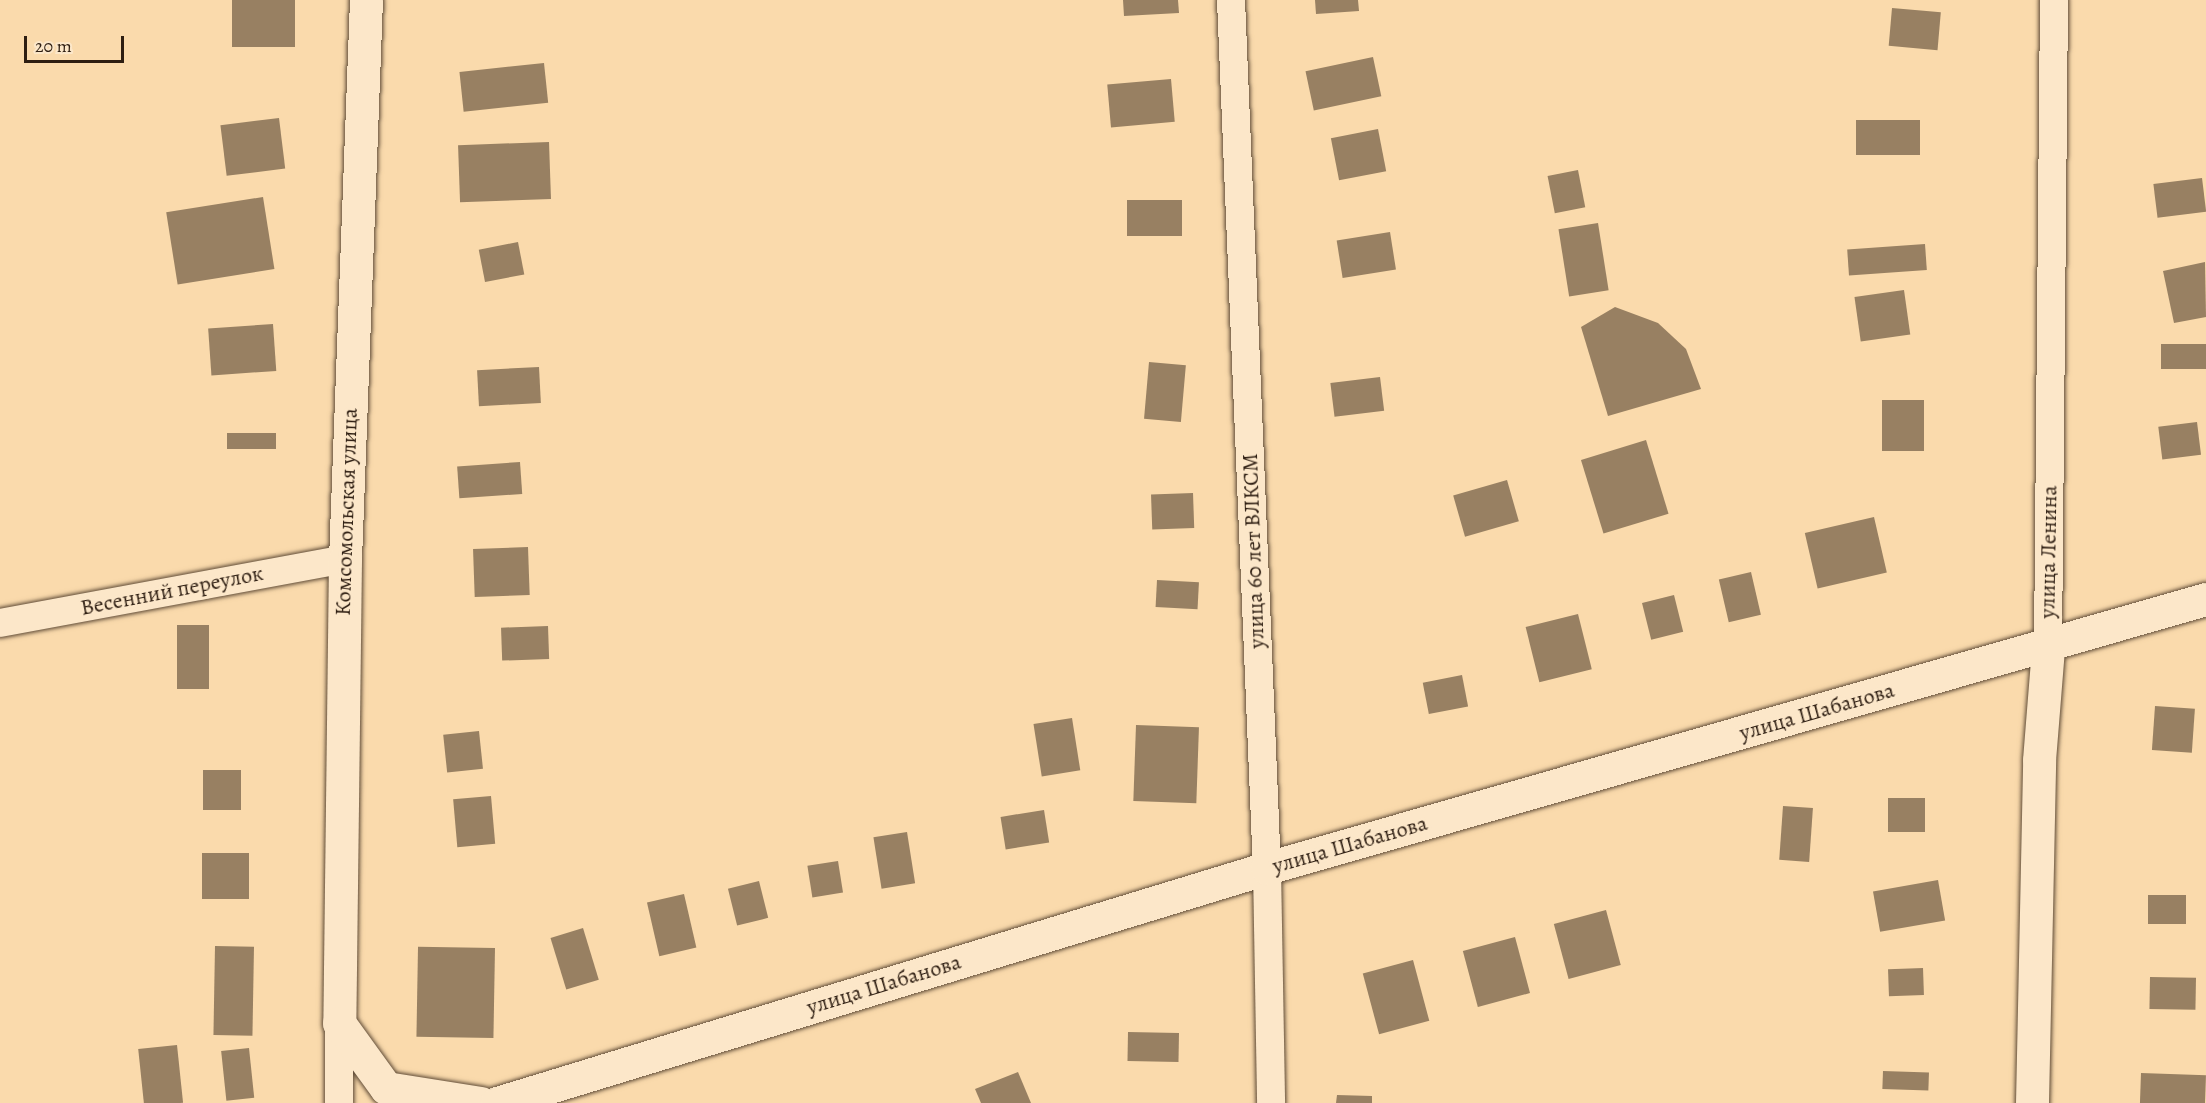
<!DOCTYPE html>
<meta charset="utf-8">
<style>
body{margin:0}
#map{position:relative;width:2206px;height:1103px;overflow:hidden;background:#fadaac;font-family:Alegreya,serif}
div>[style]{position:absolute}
.building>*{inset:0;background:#988062;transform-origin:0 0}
.roads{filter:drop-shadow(0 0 2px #614d38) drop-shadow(0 0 2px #614d38)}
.minor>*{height:28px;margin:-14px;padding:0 14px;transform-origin:14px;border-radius:14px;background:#fce7c9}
.tertiary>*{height:33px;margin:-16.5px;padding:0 16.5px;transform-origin:16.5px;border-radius:16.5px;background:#fce7c9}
span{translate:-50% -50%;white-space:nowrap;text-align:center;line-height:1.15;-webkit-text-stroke:5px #fce7c9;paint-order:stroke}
.street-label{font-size:22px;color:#2e1e12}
.scale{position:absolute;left:24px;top:36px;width:100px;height:27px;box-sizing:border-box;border:3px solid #2e1e12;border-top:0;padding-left:8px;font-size:18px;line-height:21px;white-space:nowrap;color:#2e1e12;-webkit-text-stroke:4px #fce7c9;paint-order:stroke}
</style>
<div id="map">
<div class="building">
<i style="left:232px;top:0;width:63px;height:47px"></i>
<i style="clip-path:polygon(1123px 0,1178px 0,1179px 13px,1124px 16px)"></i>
<i style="clip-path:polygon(1315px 0,1358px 0,1359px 11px,1316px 14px)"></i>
<i style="left:1892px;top:8px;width:49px;height:38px;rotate:5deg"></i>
<i style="left:1373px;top:57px;width:40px;height:69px;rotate:78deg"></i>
<i style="left:544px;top:63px;width:40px;height:85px;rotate:84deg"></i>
<i style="left:1171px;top:79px;width:43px;height:64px;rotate:85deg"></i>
<i style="left:279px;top:118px;width:51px;height:59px;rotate:83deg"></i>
<i style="left:1920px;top:120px;width:35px;height:64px;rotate:90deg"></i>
<i style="left:1378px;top:129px;width:43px;height:48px;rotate:79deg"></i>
<i style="left:549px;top:142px;width:57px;height:91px;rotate:88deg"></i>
<i style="left:1578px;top:170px;width:38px;height:31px;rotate:79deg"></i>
<i style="left:2202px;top:178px;width:34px;height:49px;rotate:83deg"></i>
<i style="left:263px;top:197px;width:73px;height:98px;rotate:81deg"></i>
<i style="left:1127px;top:200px;width:55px;height:36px"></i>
<i style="left:1598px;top:223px;width:68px;height:40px;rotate:81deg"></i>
<i style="left:1390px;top:232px;width:38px;height:54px;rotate:81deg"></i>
<i style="left:518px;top:242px;width:33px;height:40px;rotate:79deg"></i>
<i style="left:1925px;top:244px;width:26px;height:78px;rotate:86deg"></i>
<i style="clip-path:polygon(2205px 262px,2206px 317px,2174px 323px,2163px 271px)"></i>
<i style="left:1904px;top:290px;width:45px;height:50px;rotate:82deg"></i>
<i style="clip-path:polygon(1615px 307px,1658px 323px,1686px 349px,1701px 389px,1608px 416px,1581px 327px)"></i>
<i style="left:273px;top:324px;width:47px;height:65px;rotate:86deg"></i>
<i style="left:2206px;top:344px;width:25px;height:45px;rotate:90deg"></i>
<i style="left:1149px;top:362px;width:37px;height:57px;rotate:5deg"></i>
<i style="left:539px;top:367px;width:36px;height:62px;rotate:87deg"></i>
<i style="left:1380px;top:377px;width:34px;height:50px;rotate:83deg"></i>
<i style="left:1924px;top:400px;width:51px;height:42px;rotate:90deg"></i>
<i style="left:2197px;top:422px;width:33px;height:39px;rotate:83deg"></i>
<i style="left:227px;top:433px;width:49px;height:16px"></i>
<i style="left:1646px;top:440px;width:77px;height:68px;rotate:73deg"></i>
<i style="left:520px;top:462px;width:32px;height:63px;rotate:86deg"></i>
<i style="left:1507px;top:480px;width:43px;height:56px;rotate:74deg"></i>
<i style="left:1193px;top:493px;width:35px;height:42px;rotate:88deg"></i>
<i style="left:1874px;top:517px;width:57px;height:71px;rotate:77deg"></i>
<i style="left:528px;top:547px;width:48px;height:55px;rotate:88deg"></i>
<i style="left:1751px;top:572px;width:44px;height:33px;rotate:77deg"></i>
<i style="left:1157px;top:580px;width:42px;height:27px;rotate:3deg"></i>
<i style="left:1674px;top:595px;width:38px;height:33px;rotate:76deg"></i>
<i style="left:1578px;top:614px;width:57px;height:54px;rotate:76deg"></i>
<i style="left:177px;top:625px;width:32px;height:64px"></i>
<i style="left:548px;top:626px;width:33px;height:47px;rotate:88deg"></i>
<i style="left:1462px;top:675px;width:32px;height:40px;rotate:79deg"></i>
<i style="left:2155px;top:706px;width:40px;height:44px;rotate:4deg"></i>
<i style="left:1072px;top:718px;width:53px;height:39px;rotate:81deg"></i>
<i style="left:1136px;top:725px;width:63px;height:76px;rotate:2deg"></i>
<i style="left:479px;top:731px;width:38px;height:36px;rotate:84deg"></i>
<i style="left:203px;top:770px;width:38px;height:40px"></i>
<i style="left:491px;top:796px;width:48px;height:38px;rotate:85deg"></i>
<i style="left:1888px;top:798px;width:37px;height:34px"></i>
<i style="left:1783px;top:806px;width:30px;height:54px;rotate:4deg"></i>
<i style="left:1044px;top:810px;width:33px;height:44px;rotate:81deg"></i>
<i style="left:907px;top:832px;width:52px;height:34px;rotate:81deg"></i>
<i style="left:202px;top:853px;width:47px;height:46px"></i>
<i style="left:838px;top:861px;width:32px;height:31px;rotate:81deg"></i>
<i style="left:1938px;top:880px;width:41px;height:66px;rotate:80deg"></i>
<i style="left:759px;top:881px;width:38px;height:32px;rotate:76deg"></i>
<i style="left:684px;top:894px;width:55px;height:38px;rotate:77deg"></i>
<i style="left:2148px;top:895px;width:38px;height:29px"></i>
<i style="left:1606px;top:910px;width:57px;height:54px;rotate:75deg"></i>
<i style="left:583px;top:928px;width:54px;height:34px;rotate:73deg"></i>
<i style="left:1515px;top:937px;width:58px;height:54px;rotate:75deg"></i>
<i style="left:215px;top:946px;width:39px;height:89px;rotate:1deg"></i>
<i style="left:495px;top:948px;width:90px;height:77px;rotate:91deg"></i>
<i style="left:1413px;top:960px;width:63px;height:52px;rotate:75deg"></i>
<i style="left:1923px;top:968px;width:27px;height:35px;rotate:88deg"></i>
<i style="left:2150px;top:977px;width:46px;height:32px;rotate:1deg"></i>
<i style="left:1128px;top:1032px;width:51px;height:29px;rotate:1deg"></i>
<i style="left:177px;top:1045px;width:58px;height:39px;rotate:84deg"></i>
<i style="left:249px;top:1048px;width:50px;height:28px;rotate:84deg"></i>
<i style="left:1883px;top:1071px;width:46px;height:18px;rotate:2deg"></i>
<i style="clip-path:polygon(1018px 1072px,1031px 1103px,981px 1103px,975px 1089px)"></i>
<i style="left:2141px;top:1073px;width:65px;height:30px;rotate:2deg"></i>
<i style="clip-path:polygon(1337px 1095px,1372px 1096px,1372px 1103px,1336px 1103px)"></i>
</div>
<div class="roads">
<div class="minor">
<i style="left:1231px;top:0;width:869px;rotate:87.63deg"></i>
<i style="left:1267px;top:868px;width:235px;rotate:89deg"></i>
<i style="left:0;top:623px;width:351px;rotate:-10.5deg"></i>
<i style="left:2048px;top:647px;width:647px;rotate:-89.47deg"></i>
<i style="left:339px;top:1103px;width:80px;rotate:-90deg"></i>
</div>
<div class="tertiary">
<i style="left:366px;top:0;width:559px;rotate:92.15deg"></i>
<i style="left:345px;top:559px;width:464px;rotate:90.7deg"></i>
<i style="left:339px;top:1023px;width:80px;rotate:54.1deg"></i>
<i style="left:386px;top:1088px;width:96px;rotate:9deg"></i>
<i style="left:497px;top:1103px;width:805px;rotate:-16.97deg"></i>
<i style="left:1267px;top:868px;width:977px;rotate:-15.99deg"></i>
<i style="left:2032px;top:1103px;width:343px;rotate:-88.8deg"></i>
<i style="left:2039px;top:760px;width:113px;rotate:-85.4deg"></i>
</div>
</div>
<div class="street-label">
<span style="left:347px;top:512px;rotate:-88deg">Комсомольская улица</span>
<span style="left:1254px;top:551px;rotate:-92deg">улица 60 лет ВЛКСМ</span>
<span style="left:2049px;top:552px;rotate:-89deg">улица Ленина</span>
<span style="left:172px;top:591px;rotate:-11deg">Весенний переулок</span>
<span style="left:1817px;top:712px;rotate:-16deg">улица Шабанова</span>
<span style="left:1350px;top:845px;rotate:-16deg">улица Шабанова</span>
<span style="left:884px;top:985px;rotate:-17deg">улица Шабанова</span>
</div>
<div class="scale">20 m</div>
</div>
